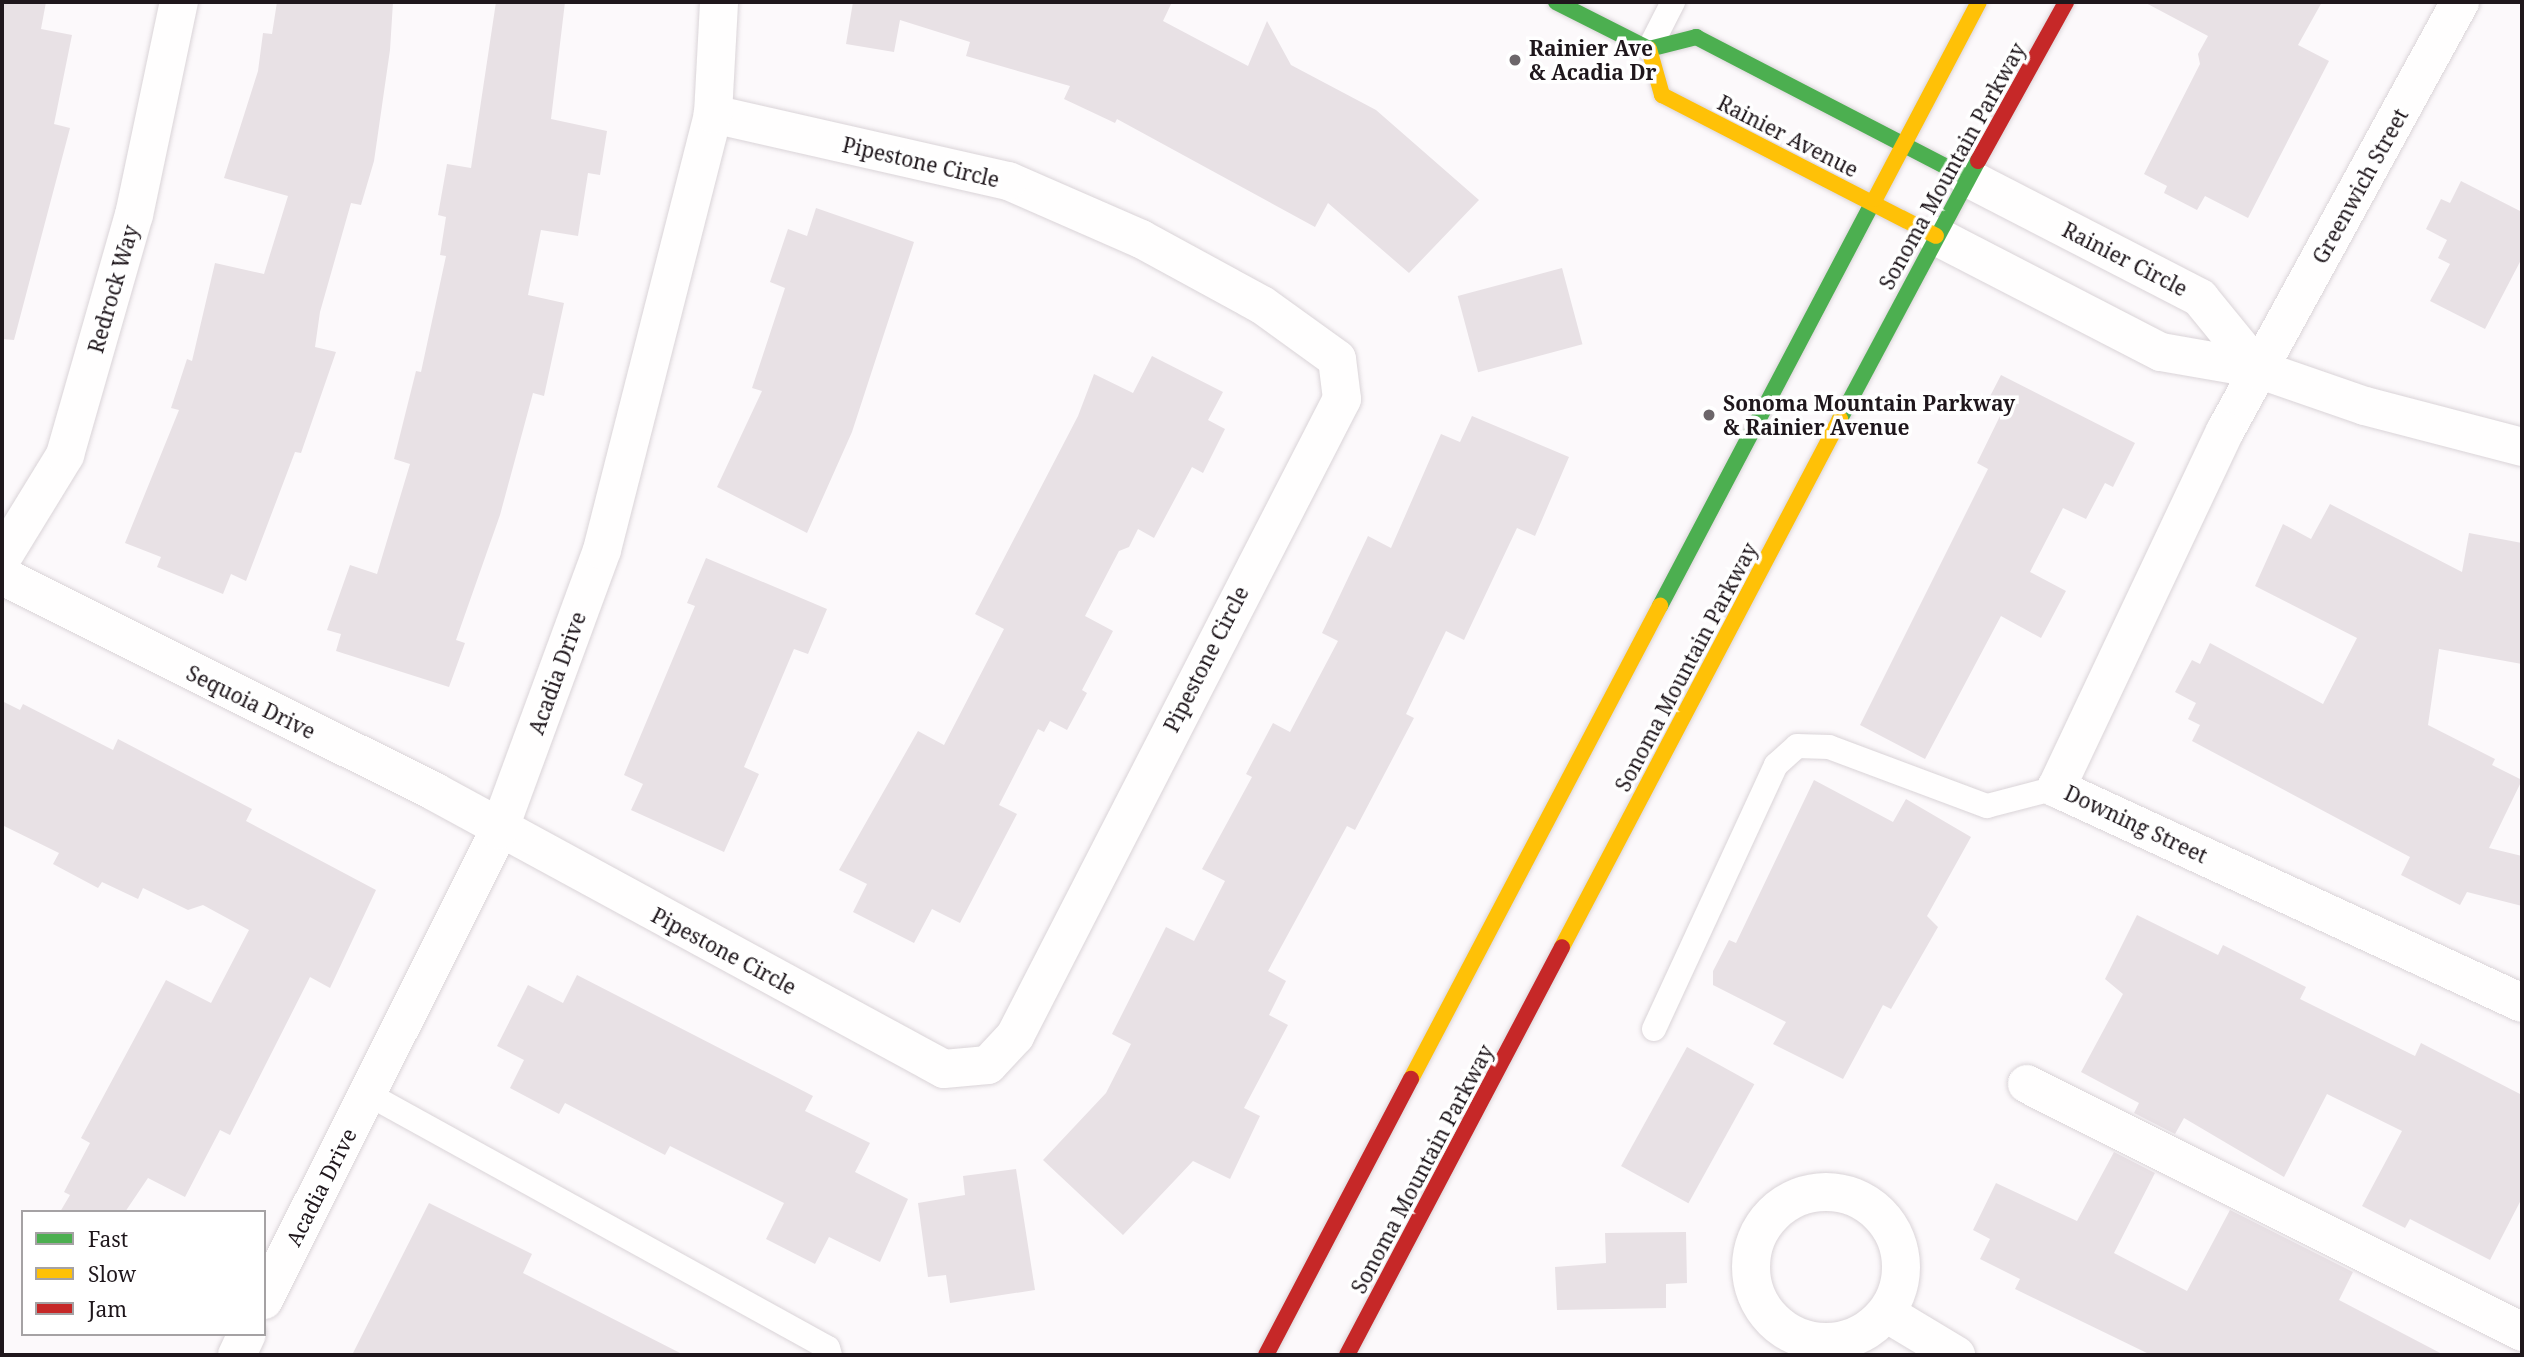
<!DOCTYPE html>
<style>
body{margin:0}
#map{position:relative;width:2524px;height:1357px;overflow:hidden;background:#fcf9fb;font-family:"Noto Serif",serif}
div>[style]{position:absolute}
.building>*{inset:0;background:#e8e1e5;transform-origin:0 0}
.roads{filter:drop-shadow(0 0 2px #dad4d8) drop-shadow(0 0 2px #dad4d8)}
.lane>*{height:24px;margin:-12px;padding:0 12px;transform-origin:12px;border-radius:12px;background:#fffefe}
.street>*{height:38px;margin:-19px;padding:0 19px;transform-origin:19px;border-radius:19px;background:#fffefe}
.street>.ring{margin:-19px;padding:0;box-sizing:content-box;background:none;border:38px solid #fffefe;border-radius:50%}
.fast>*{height:16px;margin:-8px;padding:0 8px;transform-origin:8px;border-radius:8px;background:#4caf50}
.slow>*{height:16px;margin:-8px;padding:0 8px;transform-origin:8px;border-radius:8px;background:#ffc107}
.jam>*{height:16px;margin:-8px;padding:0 8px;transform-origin:8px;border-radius:8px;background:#c62828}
.dots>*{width:19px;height:19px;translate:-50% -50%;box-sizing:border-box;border:4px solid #fff;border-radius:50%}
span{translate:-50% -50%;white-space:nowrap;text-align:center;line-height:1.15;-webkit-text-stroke:7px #fff;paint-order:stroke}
.poi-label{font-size:21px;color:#1f171c;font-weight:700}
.left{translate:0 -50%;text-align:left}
.street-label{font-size:21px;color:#1f171c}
.frame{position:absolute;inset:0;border:4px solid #1f171c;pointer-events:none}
.legend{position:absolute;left:21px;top:1210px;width:245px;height:126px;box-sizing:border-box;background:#fff;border:2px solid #a5a2a4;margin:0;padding:9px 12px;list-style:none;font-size:21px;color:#1f171c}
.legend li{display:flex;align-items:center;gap:14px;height:35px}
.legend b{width:35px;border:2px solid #a5a2a4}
</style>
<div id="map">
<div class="building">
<i style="clip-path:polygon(2px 2px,46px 2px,41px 29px,72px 35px,54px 124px,70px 128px,14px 340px,2px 339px)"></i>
<i style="clip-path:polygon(277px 2px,393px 2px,390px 50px,374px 161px,361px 205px,351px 203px,320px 312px,315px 347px,336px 352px,301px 453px,295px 452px,246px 581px,231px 574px,223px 594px,157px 567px,161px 557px,125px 543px,179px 410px,171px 408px,187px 359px,192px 361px,215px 263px,264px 274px,288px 196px,224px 178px,258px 71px,263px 33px,272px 34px)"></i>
<i style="clip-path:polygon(496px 2px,565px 2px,551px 119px,607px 131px,600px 175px,588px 173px,578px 236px,541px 230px,528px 295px,564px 303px,544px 396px,533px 393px,500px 515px,456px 640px,465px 643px,449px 687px,336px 651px,341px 634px,327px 630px,350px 565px,377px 574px,410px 464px,394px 459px,416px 371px,421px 372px,446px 256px,440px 255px,446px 217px,438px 215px,447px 164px,471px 168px)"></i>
<i style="clip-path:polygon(853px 2px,1172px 2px,1163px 21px,1248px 66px,1267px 21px,1291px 65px,1376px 110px,1479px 200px,1409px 273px,1328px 203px,1315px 227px,1117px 119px,1115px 123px,1064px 99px,1070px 86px,966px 56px,970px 42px,900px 20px,894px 52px,846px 44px)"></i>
<i style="clip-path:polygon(2144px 2px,2322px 2px,2298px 45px,2329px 61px,2248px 218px,2205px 196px,2197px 210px,2164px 193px,2167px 186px,2144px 174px,2200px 64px,2198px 54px,2208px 36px)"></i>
<i style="clip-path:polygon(2461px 181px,2522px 212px,2522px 258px,2485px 329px,2430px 301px,2450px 264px,2438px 258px,2447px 240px,2426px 229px,2441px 199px,2450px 203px)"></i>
<i style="clip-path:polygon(816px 208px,914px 242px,852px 432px,807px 533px,717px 487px,762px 391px,752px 388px,785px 288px,770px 282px,788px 229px,807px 236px)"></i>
<i style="left:1562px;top:268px;width:79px;height:108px;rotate:75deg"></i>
<i style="clip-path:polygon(1152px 356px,1223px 392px,1208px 420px,1225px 429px,1203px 473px,1192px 467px,1154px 538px,1138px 529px,1129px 547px,1119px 551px,1085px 616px,1113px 631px,1082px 690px,1087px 693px,1067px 730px,1050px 721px,1044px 732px,1038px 729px,999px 805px,1017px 814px,960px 923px,932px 909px,914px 943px,853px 912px,867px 884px,839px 870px,918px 731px,944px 745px,1004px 629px,975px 614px,1078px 416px,1094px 374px,1133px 393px)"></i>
<i style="clip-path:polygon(2001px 375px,2135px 443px,2113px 487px,2105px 483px,2086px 519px,2063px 508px,2030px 572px,2066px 591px,2041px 638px,2001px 616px,1925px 759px,1860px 725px,1988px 469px,1977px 463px,2001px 414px,1985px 406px)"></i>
<i style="clip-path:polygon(1472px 416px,1569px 457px,1535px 536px,1517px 528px,1464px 640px,1446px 631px,1406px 714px,1414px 718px,1355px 830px,1347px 826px,1268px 971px,1286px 981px,1269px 1015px,1288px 1025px,1244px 1108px,1260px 1116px,1230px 1179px,1193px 1161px,1123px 1235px,1043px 1160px,1106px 1093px,1131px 1044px,1112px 1034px,1166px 927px,1194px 941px,1225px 881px,1202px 869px,1252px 777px,1246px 774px,1273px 723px,1290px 732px,1338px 641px,1322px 633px,1368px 536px,1391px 548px,1441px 434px,1460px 442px)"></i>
<i style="clip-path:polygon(2330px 504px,2462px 572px,2469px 533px,2522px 543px,2522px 664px,2439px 649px,2428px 725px,2495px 759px,2492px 765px,2522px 780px,2489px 848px,2522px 856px,2522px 906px,2467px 892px,2460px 905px,2401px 875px,2410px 857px,2192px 741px,2200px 725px,2188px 719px,2196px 703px,2175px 692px,2192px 660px,2200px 664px,2210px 643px,2323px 704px,2357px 638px,2255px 586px,2283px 524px,2311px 539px)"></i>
<i style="clip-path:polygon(706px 558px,827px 609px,808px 654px,794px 649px,744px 767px,759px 774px,724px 852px,631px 810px,643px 784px,624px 775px,695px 606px,687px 603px)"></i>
<i style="clip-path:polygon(2px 701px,20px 710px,23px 704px,113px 750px,118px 739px,252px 809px,246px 821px,376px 890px,330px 988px,310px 977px,230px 1135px,220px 1130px,185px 1197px,148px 1178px,125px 1212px,60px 1212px,70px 1195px,64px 1192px,90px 1143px,81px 1138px,166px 980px,211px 1003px,249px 930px,203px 905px,188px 910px,143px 888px,138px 899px,102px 882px,98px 888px,53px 864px,59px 853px,2px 825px)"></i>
<i style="clip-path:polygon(1814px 780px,1893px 822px,1906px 799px,1971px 837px,1927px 916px,1938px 927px,1891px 1009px,1883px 1005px,1843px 1079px,1773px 1044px,1786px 1022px,1713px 985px,1713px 971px,1729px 940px,1736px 943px)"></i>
<i style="clip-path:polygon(2137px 915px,2218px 955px,2223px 945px,2306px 987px,2300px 999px,2415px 1056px,2421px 1043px,2522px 1095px,2522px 1198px,2490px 1260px,2410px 1219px,2405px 1228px,2362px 1206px,2402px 1131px,2327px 1094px,2284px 1177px,2184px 1118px,2175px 1134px,2134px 1113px,2139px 1103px,2081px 1072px,2123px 994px,2105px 979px)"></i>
<i style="clip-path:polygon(577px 975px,813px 1096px,805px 1111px,870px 1143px,855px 1172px,908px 1199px,880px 1262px,829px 1237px,815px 1264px,766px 1239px,784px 1203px,670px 1146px,665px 1155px,565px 1103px,559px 1114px,510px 1088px,524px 1060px,497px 1046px,528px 985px,563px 1003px)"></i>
<i style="left:1687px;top:1047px;width:77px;height:136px;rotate:29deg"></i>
<i style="clip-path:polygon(2114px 1152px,2155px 1173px,2114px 1253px,2187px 1291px,2230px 1210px,2353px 1272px,2339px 1300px,2444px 1355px,2151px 1355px,2015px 1289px,2020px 1279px,1980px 1259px,1990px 1239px,1973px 1230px,1996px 1183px,2077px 1221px)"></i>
<i style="clip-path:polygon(1016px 1169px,1035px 1290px,950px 1303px,946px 1275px,928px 1277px,918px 1203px,965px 1195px,963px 1176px)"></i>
<i style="clip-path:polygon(429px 1203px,532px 1254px,523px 1273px,684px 1355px,352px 1355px)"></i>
<i style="clip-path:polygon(1686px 1232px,1687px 1283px,1666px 1284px,1666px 1308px,1557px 1310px,1555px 1267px,1606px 1263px,1605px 1233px)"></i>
</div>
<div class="roads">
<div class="lane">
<i style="left:1649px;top:49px;width:53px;rotate:-62.9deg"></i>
<i style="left:1654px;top:1029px;width:291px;rotate:-65.2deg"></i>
<i style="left:1776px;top:765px;width:28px;rotate:-42deg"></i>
<i style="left:1797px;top:746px;width:32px;rotate:2deg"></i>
<i style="left:1829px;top:747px;width:169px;rotate:20.5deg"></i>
<i style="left:1987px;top:806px;width:71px;rotate:-14.6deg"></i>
<i style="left:368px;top:1094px;width:525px;rotate:28.91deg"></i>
<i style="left:828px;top:1348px;width:7px;rotate:74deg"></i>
</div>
<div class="street">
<i style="left:2460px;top:2px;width:489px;rotate:118.7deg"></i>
<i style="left:2225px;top:431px;width:395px;rotate:115.3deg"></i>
<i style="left:2056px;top:788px;width:513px;rotate:24.77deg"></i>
<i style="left:1968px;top:178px;width:261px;rotate:27.3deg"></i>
<i style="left:2200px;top:298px;width:92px;rotate:50.8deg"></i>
<i style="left:1936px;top:236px;width:253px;rotate:27.3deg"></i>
<i style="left:2161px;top:352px;width:98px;rotate:9.9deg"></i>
<i style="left:2258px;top:369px;width:113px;rotate:19.1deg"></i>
<i style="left:2365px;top:406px;width:162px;rotate:14.6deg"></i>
<i style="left:2px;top:558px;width:121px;rotate:-58.5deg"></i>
<i style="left:65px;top:455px;width:250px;rotate:-74deg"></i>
<i style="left:134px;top:215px;width:218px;rotate:-78.1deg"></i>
<i style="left:2px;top:576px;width:484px;rotate:26.5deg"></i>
<i style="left:435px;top:792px;width:579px;rotate:28.56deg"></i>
<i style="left:944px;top:1069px;width:44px;rotate:-5.2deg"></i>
<i style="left:988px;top:1065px;width:40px;rotate:-47deg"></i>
<i style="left:1015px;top:1036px;width:716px;rotate:-62.83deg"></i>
<i style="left:1342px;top:399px;width:40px;rotate:-97.1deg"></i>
<i style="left:1337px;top:359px;width:92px;rotate:-144.2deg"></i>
<i style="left:1262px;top:305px;width:138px;rotate:-151.4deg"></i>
<i style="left:1141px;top:239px;width:145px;rotate:-156.4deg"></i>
<i style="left:1008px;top:181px;width:303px;rotate:-167.2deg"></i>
<i style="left:2027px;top:1084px;width:554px;rotate:26.61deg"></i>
<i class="ring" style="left:1751px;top:1192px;width:112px;height:112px"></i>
<i style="left:264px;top:1300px;width:525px;rotate:-63.43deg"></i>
<i style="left:499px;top:830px;width:298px;rotate:-69.8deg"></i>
<i style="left:602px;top:550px;width:450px;rotate:-75.7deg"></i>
<i style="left:713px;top:114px;width:112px;rotate:-86.9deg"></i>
<i style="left:1886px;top:1313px;width:82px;rotate:31deg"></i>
<i style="left:237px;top:1355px;width:23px;rotate:-65deg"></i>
</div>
<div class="fast">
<i style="left:1556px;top:2px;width:104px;rotate:26.8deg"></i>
<i style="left:1649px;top:49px;width:49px;rotate:-14.3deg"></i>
<i style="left:1696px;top:37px;width:306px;rotate:27.4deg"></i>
<i style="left:1840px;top:419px;width:293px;rotate:-61.9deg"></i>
<i style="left:1660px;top:606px;width:460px;rotate:-62.2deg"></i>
</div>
<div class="slow">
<i style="left:1649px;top:49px;width:48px;rotate:74.2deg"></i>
<i style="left:1662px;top:95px;width:308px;rotate:27.2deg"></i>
<i style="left:1875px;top:199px;width:223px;rotate:-62.2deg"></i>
<i style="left:1562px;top:947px;width:597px;rotate:-62.23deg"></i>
<i style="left:1411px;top:1079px;width:535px;rotate:-62.24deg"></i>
</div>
<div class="jam">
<i style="left:1978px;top:161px;width:182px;rotate:-61deg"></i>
<i style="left:1266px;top:1355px;width:312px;rotate:-62.3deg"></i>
<i style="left:1347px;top:1355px;width:461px;rotate:-62.2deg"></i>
</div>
</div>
<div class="dots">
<i style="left:1515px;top:60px;background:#6c666a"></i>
<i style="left:1709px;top:415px;background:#6c666a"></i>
</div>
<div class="poi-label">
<span class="left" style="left:1529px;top:60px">Rainier Ave<br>&amp; Acadia Dr</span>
<span class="left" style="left:1723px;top:415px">Sonoma Mountain Parkway<br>&amp; Rainier Avenue</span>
</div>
<div class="street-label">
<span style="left:1788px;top:136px;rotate:27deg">Rainier Avenue</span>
<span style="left:921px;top:162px;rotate:13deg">Pipestone Circle</span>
<span style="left:1952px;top:166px;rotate:-61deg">Sonoma Mountain Parkway</span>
<span style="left:2360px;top:186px;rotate:-61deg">Greenwich Street</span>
<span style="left:2125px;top:259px;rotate:27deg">Rainier Circle</span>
<span style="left:113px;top:289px;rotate:-74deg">Redrock Way</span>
<span style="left:1206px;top:659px;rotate:-63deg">Pipestone Circle</span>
<span style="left:1686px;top:667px;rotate:-62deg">Sonoma Mountain Parkway</span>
<span style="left:557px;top:673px;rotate:-70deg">Acadia Drive</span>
<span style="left:251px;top:702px;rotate:26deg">Sequoia Drive</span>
<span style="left:2136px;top:824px;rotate:25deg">Downing Street</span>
<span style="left:724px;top:951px;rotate:28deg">Pipestone Circle</span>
<span style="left:1422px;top:1169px;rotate:-62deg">Sonoma Mountain Parkway</span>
<span style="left:321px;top:1187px;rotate:-63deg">Acadia Drive</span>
</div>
<div class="frame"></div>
<ul class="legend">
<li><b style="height:9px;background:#4caf50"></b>Fast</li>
<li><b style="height:9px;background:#ffc107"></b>Slow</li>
<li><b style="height:9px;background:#c62828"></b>Jam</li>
</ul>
</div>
